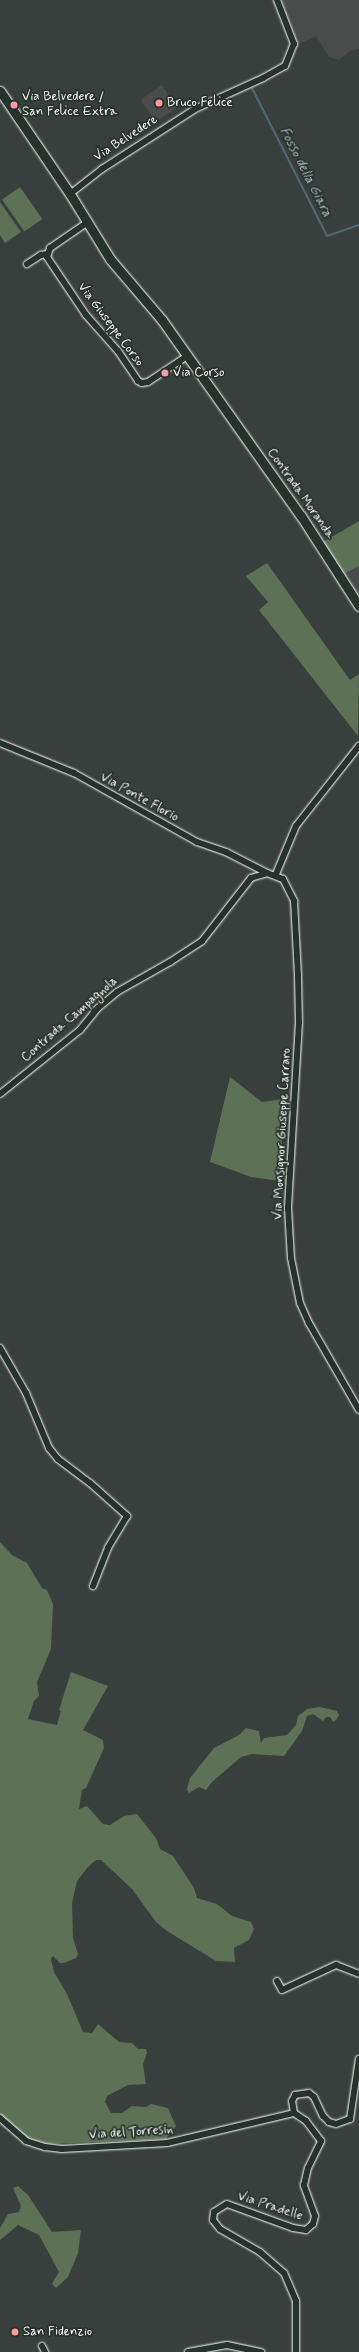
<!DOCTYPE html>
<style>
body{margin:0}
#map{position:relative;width:359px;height:2352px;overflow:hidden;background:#393f3d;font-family:Mynerve,sans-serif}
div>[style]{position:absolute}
.built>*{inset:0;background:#4a4c4c;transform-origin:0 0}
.green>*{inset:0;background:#5c7155;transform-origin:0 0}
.stream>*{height:2px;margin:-1px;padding:0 1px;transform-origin:1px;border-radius:1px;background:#4f6a75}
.roads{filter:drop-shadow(0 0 1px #fff) drop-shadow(0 0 1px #fff)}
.street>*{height:6px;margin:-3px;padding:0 3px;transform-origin:3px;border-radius:3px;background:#26332d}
.secondary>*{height:9px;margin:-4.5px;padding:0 4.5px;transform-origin:4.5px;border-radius:4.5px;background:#26332d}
.dots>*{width:11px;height:11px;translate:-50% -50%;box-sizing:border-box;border:2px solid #26332d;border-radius:50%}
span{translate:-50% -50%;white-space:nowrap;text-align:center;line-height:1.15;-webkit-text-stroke:3.5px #26332d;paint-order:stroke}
.poi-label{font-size:13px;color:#fff}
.left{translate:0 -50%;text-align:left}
.street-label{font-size:13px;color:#fff}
.water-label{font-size:14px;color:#b0bcc1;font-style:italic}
</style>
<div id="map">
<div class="built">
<i style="clip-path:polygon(281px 0,359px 0,359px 49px,350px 51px,339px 60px,329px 57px,316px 36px,299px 44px)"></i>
<i style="left:162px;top:85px;width:27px;height:26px;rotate:56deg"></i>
<i style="clip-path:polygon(359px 566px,359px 598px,344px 574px)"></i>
</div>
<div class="green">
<i style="left:20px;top:187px;width:39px;height:22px;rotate:55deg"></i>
<i style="clip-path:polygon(0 202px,21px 232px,5px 243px,0 235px)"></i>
<i style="clip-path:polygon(359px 521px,359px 566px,344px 574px,323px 542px)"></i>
<i style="clip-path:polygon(267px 563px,350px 680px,359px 674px,358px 736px,259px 610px,268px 602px,246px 576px)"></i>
<i style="clip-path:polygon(230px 1077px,262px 1102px,283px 1099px,281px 1181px,251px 1177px,210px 1162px)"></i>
<i style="clip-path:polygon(0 1542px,12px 1555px,27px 1563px,42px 1588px,47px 1590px,53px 1604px,51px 1649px,37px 1682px,39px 1696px,34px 1701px,28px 1719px,57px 1725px,61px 1711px,59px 1710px,71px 1672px,108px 1686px,83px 1730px,103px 1740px,104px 1748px,86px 1788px,82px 1790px,79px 1809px,87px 1806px,103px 1824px,110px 1825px,124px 1816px,137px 1814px,156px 1838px,160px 1849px,173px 1856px,194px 1888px,197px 1898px,217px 1904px,232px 1916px,251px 1922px,254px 1929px,249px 1940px,234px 1948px,235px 1962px,216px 1961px,167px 1931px,156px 1922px,132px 1889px,101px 1860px,96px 1860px,88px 1867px,77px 1881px,72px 1903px,73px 1938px,78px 1954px,76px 1958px,64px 1963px,60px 1963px,53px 1956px,51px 1959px,54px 1972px,67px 1994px,83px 2032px,92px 2033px,98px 2024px,119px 2042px,132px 2043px,138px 2049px,146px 2049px,147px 2053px,143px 2064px,146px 2084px,128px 2085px,107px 2096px,105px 2102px,111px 2113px,122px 2113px,132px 2106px,146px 2107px,151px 2104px,168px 2108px,176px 2126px,166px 2139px,48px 2144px,28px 2138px,0 2116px)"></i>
<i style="clip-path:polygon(320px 1707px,337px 1711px,339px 1715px,336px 1720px,333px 1722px,330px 1717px,326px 1717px,323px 1721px,313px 1714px,307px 1716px,302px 1731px,284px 1756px,252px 1754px,241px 1757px,212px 1782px,206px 1790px,199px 1787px,189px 1793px,187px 1789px,190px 1778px,214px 1748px,239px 1735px,246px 1728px,259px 1731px,261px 1743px,264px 1738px,287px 1735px,296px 1725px,298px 1716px,307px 1709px)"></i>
<i style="clip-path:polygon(18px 2186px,28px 2195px,52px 2232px,81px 2230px,78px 2253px,68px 2277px,56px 2288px,52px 2284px,59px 2272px,39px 2235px,18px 2225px,0 2240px,0 2228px,8px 2214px,19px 2212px,21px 2206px,13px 2188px)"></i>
</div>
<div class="stream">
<i style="left:252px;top:88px;width:166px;rotate:63.1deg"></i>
<i style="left:327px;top:236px;width:34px;rotate:-19deg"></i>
</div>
<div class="roads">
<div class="street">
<i style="left:70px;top:194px;width:41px;rotate:-38deg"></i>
<i style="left:102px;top:169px;width:111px;rotate:-32.8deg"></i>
<i style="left:195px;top:109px;width:75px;rotate:-24.5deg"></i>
<i style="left:263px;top:78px;width:25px;rotate:-29deg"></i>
<i style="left:285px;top:66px;width:24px;rotate:-68deg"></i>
<i style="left:294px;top:44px;width:47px;rotate:-111.1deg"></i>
<i style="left:88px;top:222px;width:46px;rotate:145.6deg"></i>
<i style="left:50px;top:248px;width:9px;rotate:108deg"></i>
<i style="left:47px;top:257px;width:70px;rotate:56.1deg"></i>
<i style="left:86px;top:315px;width:48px;rotate:48.4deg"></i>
<i style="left:118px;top:351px;width:36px;rotate:56deg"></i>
<i style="left:138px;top:381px;width:4px;rotate:27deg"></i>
<i style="left:142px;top:383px;width:6px;rotate:-9deg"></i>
<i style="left:148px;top:382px;width:47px;rotate:-33.7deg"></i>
<i style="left:27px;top:264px;width:17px;rotate:-33deg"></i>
<i style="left:41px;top:255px;width:6px;rotate:-9deg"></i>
<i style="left:0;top:743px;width:80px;rotate:22.1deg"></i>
<i style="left:74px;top:773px;width:141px;rotate:29.3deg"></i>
<i style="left:197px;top:842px;width:31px;rotate:19deg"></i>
<i style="left:226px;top:852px;width:46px;rotate:27.1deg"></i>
<i style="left:276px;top:874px;width:52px;rotate:-67.4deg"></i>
<i style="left:296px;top:826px;width:102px;rotate:-51.8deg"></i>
<i style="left:0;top:1094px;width:102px;rotate:-38.7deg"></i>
<i style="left:80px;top:1030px;width:28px;rotate:-51deg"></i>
<i style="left:98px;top:1008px;width:25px;rotate:-40deg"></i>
<i style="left:117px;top:992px;width:61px;rotate:-29.5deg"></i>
<i style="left:170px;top:962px;width:38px;rotate:-33deg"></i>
<i style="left:202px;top:941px;width:80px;rotate:-52.1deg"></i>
<i style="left:251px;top:878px;width:17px;rotate:-17deg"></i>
<i style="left:267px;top:873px;width:17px;rotate:21deg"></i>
<i style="left:283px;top:879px;width:25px;rotate:63deg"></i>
<i style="left:294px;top:901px;width:75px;rotate:86.9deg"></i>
<i style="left:298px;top:976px;width:46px;rotate:88.8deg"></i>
<i style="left:299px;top:1022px;width:186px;rotate:93.4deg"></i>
<i style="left:288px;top:1208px;width:50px;rotate:86.6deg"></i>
<i style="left:291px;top:1258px;width:46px;rotate:78.7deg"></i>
<i style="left:300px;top:1303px;width:22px;rotate:66deg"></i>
<i style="left:309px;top:1323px;width:100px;rotate:60.1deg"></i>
<i style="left:0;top:1348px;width:52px;rotate:60deg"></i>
<i style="left:26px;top:1393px;width:60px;rotate:67.3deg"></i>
<i style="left:49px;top:1448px;width:14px;rotate:51deg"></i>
<i style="left:58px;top:1459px;width:40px;rotate:37deg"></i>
<i style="left:90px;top:1483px;width:50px;rotate:41.7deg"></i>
<i style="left:127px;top:1516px;width:37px;rotate:121deg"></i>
<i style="left:108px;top:1548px;width:41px;rotate:111.5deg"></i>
<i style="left:277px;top:1981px;width:10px;rotate:61deg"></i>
<i style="left:282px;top:1990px;width:60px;rotate:-24.8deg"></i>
<i style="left:336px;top:1965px;width:25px;rotate:21deg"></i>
<i style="left:0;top:2118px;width:35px;rotate:41deg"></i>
<i style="left:26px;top:2141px;width:20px;rotate:18deg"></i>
<i style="left:45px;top:2147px;width:17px;rotate:7deg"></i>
<i style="left:62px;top:2149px;width:105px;rotate:-3.3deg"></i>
<i style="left:167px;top:2143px;width:130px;rotate:-13.3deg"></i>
<i style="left:42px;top:2346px;width:7px;rotate:63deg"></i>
<i style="left:188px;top:2352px;width:40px;rotate:-10deg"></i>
<i style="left:227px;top:2345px;width:35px;rotate:12deg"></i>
<i style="left:296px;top:2352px;width:51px;rotate:-90deg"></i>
<i style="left:296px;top:2301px;width:30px;rotate:-113deg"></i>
<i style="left:284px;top:2273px;width:32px;rotate:-139deg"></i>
<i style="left:260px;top:2252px;width:46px;rotate:-150.1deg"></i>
<i style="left:220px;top:2229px;width:11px;rotate:-128deg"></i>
<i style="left:213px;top:2220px;width:8px;rotate:-83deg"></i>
<i style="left:214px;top:2212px;width:15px;rotate:-32deg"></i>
<i style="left:227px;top:2204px;width:70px;rotate:20deg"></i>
<i style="left:293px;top:2228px;width:13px;rotate:9deg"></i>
<i style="left:306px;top:2230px;width:9px;rotate:-41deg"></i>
<i style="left:313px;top:2224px;width:8px;rotate:-76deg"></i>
<i style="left:315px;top:2216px;width:33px;rotate:-110deg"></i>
<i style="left:304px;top:2185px;width:17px;rotate:-77deg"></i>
<i style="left:308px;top:2168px;width:30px;rotate:-64deg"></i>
<i style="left:321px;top:2141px;width:25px;rotate:-127deg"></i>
<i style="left:306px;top:2121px;width:14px;rotate:-146deg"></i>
<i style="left:294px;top:2113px;width:12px;rotate:-99deg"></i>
<i style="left:292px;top:2101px;width:7px;rotate:-63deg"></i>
<i style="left:295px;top:2095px;width:14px;rotate:-8deg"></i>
<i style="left:309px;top:2093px;width:6px;rotate:39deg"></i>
<i style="left:314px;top:2097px;width:21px;rotate:65deg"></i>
<i style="left:323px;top:2116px;width:8px;rotate:45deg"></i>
<i style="left:329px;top:2122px;width:7px;rotate:16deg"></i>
<i style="left:336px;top:2124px;width:15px;rotate:-20deg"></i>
<i style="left:350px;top:2119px;width:61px;rotate:-81.5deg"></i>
</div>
<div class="secondary">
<i style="left:0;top:91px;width:125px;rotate:55.8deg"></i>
<i style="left:70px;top:194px;width:76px;rotate:58.4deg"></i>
<i style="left:110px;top:259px;width:80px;rotate:49.6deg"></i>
<i style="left:162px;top:320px;width:240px;rotate:54.7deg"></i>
<i style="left:301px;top:516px;width:107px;rotate:57.2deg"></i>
</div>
</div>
<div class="dots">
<i style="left:159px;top:103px;background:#ff9aa2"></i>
<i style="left:14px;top:105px;background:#ff9aa2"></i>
<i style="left:165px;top:373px;background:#ff9aa2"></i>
<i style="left:15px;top:2332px;background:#ff9aa2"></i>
</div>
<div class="poi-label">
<span class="left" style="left:22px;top:105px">Via Belvedere /<br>San Felice Extra</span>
<span class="left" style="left:167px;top:103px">Bruco Felice</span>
<span class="left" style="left:173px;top:373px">Via Corso</span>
<span class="left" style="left:23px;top:2332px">San Fidenzio</span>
</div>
<div class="street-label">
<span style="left:126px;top:139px;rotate:-33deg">Via Belvedere</span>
<span style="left:110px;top:325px;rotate:53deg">Via Giuseppe Corso</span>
<span style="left:300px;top:494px;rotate:55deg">Contrada Moranda</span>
<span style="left:139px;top:798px;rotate:29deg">Via Ponte Florio</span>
<span style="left:70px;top:1020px;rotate:-41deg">Contrada Campagnola</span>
<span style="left:283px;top:1134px;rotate:-87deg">Via Monsignor Giuseppe Carraro</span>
<span style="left:131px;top:2133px;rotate:-4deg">Via del Torresin</span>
<span style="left:270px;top:2207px;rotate:18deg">Via Pradelle</span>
</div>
<div class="water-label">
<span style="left:306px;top:172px;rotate:63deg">Fosso della Giara</span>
</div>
</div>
